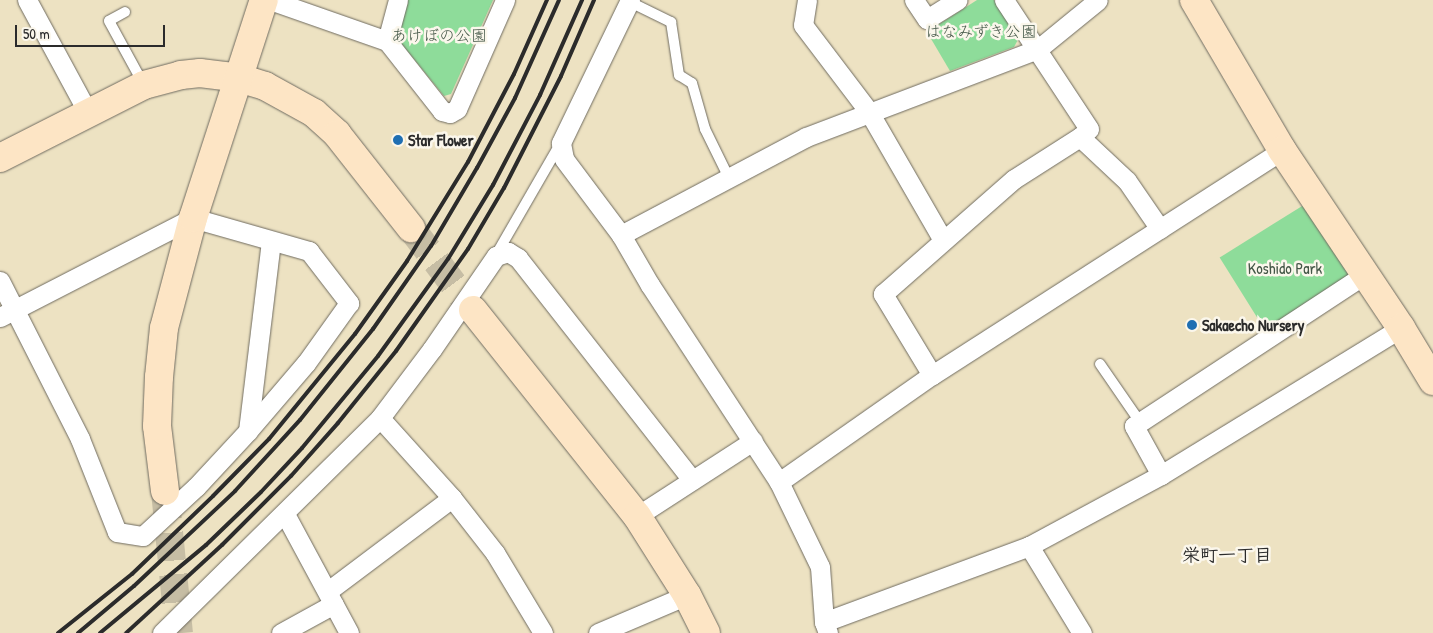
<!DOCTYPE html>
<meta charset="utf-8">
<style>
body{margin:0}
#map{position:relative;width:1433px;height:633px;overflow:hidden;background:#ede2c2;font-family:"Patrick Hand","Klee One",sans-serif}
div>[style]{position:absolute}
.green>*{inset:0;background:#8edc9a;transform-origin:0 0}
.secondary-tunnel>*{height:28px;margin-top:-14px;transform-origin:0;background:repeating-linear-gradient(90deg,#c6bda4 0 28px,transparent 0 42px)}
.roads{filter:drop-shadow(0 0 1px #6f6b60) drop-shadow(0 0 1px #6f6b60)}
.lane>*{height:10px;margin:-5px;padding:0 5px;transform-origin:5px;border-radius:5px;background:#fff}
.street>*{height:19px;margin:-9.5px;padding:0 9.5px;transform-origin:9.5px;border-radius:9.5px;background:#fff}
.secondary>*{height:28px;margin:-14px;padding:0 14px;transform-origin:14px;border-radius:14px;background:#fde5c5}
.rail>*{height:4px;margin:-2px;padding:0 2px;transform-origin:2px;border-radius:2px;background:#2b2b2b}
.dots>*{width:14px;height:14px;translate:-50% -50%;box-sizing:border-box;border:2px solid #fbf7ec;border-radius:50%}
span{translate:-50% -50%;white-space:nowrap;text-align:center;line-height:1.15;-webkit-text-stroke:5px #fbf7ec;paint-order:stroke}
.park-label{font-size:16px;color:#445747}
.poi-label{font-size:16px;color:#2b2b2b;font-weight:700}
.left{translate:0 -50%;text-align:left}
.neighbourhood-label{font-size:18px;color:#2b2b2b;font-weight:700}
.scale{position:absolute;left:15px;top:25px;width:150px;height:22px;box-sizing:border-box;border:2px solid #2b2b2b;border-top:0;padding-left:6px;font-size:15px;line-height:18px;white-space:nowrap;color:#2b2b2b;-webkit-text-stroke:4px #fbf7ec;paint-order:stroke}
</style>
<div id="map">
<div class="green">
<i style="clip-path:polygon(407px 0,493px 0,451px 94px,444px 96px,400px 42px,399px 30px)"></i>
<i style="clip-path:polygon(977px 0,994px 0,1019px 38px,1014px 47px,950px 71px,927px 32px)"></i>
<i style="left:1307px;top:203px;width:86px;height:103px;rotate:58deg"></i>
</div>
<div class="secondary-tunnel">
<i style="left:411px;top:228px;width:103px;rotate:52.9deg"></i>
<i style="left:165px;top:491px;width:143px;rotate:84.4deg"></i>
</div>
<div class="roads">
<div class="lane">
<i style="left:630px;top:2px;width:46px;rotate:26deg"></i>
<i style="left:671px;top:22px;width:54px;rotate:81.4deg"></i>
<i style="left:679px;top:75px;width:15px;rotate:32deg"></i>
<i style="left:692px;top:83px;width:48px;rotate:74.2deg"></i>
<i style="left:705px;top:129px;width:55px;rotate:63.9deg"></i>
<i style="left:125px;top:12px;width:18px;rotate:151deg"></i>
<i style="left:109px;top:21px;width:71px;rotate:61.3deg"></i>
<i style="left:496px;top:255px;width:128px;rotate:-60deg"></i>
<i style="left:1100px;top:364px;width:70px;rotate:55.4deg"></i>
</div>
<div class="street">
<i style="left:27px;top:0;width:128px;rotate:61.6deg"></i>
<i style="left:270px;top:0;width:124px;rotate:19.3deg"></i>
<i style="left:387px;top:41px;width:89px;rotate:51.8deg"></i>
<i style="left:442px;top:111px;width:8px;rotate:14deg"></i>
<i style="left:450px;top:113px;width:8px;rotate:-30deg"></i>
<i style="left:457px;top:109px;width:119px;rotate:-66.2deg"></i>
<i style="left:630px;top:0;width:159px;rotate:115.8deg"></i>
<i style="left:561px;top:143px;width:16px;rotate:79deg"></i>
<i style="left:564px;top:159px;width:95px;rotate:53.1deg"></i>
<i style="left:621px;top:235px;width:58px;rotate:59.9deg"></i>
<i style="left:650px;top:285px;width:235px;rotate:56.8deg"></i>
<i style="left:779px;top:482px;width:94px;rotate:64.2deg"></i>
<i style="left:820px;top:567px;width:55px;rotate:85.8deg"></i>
<i style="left:824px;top:622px;width:12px;rotate:70deg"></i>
<i style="left:807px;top:0;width:25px;rotate:99deg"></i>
<i style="left:803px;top:25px;width:109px;rotate:52.8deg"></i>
<i style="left:869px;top:112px;width:148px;rotate:60deg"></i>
<i style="left:914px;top:0;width:23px;rotate:56deg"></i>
<i style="left:927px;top:19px;width:36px;rotate:-32deg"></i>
<i style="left:1004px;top:0;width:154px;rotate:56.6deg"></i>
<i style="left:1089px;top:129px;width:12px;rotate:138deg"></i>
<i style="left:387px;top:41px;width:42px;rotate:-75deg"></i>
<i style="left:621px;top:235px;width:209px;rotate:-27.9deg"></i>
<i style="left:806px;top:137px;width:248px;rotate:-20.8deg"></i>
<i style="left:1038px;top:49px;width:77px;rotate:-39.2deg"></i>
<i style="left:0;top:281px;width:177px;rotate:63.1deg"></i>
<i style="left:80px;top:439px;width:100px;rotate:68.3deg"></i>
<i style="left:117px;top:532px;width:26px;rotate:9deg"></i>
<i style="left:143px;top:536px;width:72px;rotate:-42.8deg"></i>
<i style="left:196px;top:487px;width:76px;rotate:-47.1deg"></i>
<i style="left:248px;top:431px;width:190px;rotate:-83.1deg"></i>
<i style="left:0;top:317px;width:217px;rotate:-27.2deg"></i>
<i style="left:193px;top:218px;width:121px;rotate:15.9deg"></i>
<i style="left:309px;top:251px;width:66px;rotate:52.4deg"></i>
<i style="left:349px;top:303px;width:74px;rotate:125.6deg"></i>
<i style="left:306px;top:363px;width:89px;rotate:130.5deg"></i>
<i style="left:932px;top:375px;width:95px;rotate:-121.2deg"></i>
<i style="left:883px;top:294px;width:174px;rotate:-41.3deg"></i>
<i style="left:1014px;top:179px;width:78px;rotate:-32.5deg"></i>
<i style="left:1080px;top:137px;width:64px;rotate:43.1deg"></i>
<i style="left:1127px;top:181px;width:58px;rotate:55.5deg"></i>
<i style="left:380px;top:418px;width:108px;rotate:48deg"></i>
<i style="left:452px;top:498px;width:70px;rotate:52deg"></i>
<i style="left:495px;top:553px;width:93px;rotate:59deg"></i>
<i style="left:1161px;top:475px;width:56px;rotate:-118.9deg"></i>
<i style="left:1134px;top:426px;width:277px;rotate:-33.3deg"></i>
<i style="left:779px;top:482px;width:187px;rotate:-35deg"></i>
<i style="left:932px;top:375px;width:416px;rotate:-32.7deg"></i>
<i style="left:285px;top:514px;width:135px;rotate:61.7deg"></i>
<i style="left:637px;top:516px;width:138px;rotate:-32.9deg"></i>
<i style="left:1029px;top:546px;width:102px;rotate:58.7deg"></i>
<i style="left:328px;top:591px;width:155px;rotate:-36.9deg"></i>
<i style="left:824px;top:622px;width:219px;rotate:-20.3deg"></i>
<i style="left:1029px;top:546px;width:150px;rotate:-28.3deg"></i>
<i style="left:1161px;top:475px;width:281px;rotate:-31.5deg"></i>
<i style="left:162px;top:633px;width:306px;rotate:-44.6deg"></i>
<i style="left:380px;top:418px;width:86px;rotate:-53deg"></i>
<i style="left:432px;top:349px;width:113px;rotate:-55.5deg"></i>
<i style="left:496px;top:256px;width:13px;rotate:-18deg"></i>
<i style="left:508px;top:252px;width:12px;rotate:31deg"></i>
<i style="left:518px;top:258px;width:282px;rotate:51.9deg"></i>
<i style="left:281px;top:633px;width:60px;rotate:-28.7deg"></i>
<i style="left:598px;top:633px;width:97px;rotate:-23.1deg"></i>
</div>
<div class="secondary">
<i style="left:1194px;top:0;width:174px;rotate:59.6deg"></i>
<i style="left:1282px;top:150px;width:214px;rotate:56.2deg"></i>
<i style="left:1401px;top:328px;width:62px;rotate:58.9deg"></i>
<i style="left:0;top:158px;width:161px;rotate:-26.9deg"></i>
<i style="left:144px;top:85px;width:38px;rotate:-15deg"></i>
<i style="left:181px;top:75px;width:19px;rotate:-6deg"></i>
<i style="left:200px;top:73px;width:39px;rotate:7deg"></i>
<i style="left:239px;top:78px;width:27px;rotate:17deg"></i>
<i style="left:265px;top:86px;width:56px;rotate:28.9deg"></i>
<i style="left:314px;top:113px;width:31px;rotate:42deg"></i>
<i style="left:337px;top:134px;width:120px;rotate:51.8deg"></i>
<i style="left:473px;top:310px;width:263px;rotate:51.5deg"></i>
<i style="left:637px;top:516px;width:93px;rotate:57.7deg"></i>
<i style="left:687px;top:595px;width:42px;rotate:63.4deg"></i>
<i style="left:165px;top:491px;width:65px;rotate:-97deg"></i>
<i style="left:157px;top:426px;width:49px;rotate:-87.7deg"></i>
<i style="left:159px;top:377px;width:49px;rotate:-84.2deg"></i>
<i style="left:164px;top:328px;width:114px;rotate:-75.2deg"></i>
<i style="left:193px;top:218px;width:229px;rotate:-72deg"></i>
</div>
</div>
<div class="rail">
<i style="left:58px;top:633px;width:95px;rotate:-38.6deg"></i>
<i style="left:132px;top:574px;width:112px;rotate:-43.9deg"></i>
<i style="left:213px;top:496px;width:80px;rotate:-45.5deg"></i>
<i style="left:269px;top:439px;width:136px;rotate:-50.7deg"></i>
<i style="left:355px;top:334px;width:90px;rotate:-54.5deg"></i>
<i style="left:407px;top:261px;width:116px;rotate:-58.4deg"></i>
<i style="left:468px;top:162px;width:99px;rotate:-62.4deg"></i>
<i style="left:514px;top:74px;width:81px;rotate:-66deg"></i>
<i style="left:78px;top:633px;width:73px;rotate:-40deg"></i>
<i style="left:134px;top:586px;width:139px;rotate:-43.2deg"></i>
<i style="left:235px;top:491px;width:96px;rotate:-47.5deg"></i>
<i style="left:300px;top:420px;width:117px;rotate:-51.3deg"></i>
<i style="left:373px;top:329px;width:101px;rotate:-55.1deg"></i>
<i style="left:431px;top:246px;width:91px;rotate:-59.5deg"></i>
<i style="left:477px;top:168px;width:80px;rotate:-61.5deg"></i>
<i style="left:515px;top:98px;width:107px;rotate:-65.8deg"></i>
<i style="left:100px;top:633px;width:138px;rotate:-39.7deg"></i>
<i style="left:206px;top:545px;width:76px;rotate:-43.9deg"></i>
<i style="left:261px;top:492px;width:60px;rotate:-47deg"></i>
<i style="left:302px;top:448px;width:119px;rotate:-50.4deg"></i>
<i style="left:378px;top:356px;width:120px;rotate:-54.2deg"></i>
<i style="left:448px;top:259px;width:87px;rotate:-58.7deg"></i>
<i style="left:493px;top:185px;width:102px;rotate:-62.4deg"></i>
<i style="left:540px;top:95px;width:104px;rotate:-66.1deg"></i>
<i style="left:126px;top:633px;width:130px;rotate:-42.5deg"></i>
<i style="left:222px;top:545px;width:98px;rotate:-45deg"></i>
<i style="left:291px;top:476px;width:71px;rotate:-48.4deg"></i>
<i style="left:338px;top:423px;width:92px;rotate:-51.1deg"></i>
<i style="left:396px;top:351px;width:125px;rotate:-54.8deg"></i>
<i style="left:468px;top:249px;width:71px;rotate:-59.5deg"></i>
<i style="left:504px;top:188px;width:126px;rotate:-63deg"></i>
<i style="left:561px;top:76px;width:83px;rotate:-66.5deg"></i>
</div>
<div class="dots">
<i style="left:398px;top:140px;background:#1f6fb2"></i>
<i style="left:1192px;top:325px;background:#1f6fb2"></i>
</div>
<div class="park-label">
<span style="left:981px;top:31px">はなみずき公園</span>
<span style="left:439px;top:35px">あけぼの公園</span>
<span style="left:1285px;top:268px">Koshido Park</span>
</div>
<div class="poi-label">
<span class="left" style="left:408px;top:140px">Star Flower</span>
<span class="left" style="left:1202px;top:325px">Sakaecho Nursery</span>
</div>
<div class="neighbourhood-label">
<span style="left:1227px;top:555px">栄町一丁目</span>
</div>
<div class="scale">50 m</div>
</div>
